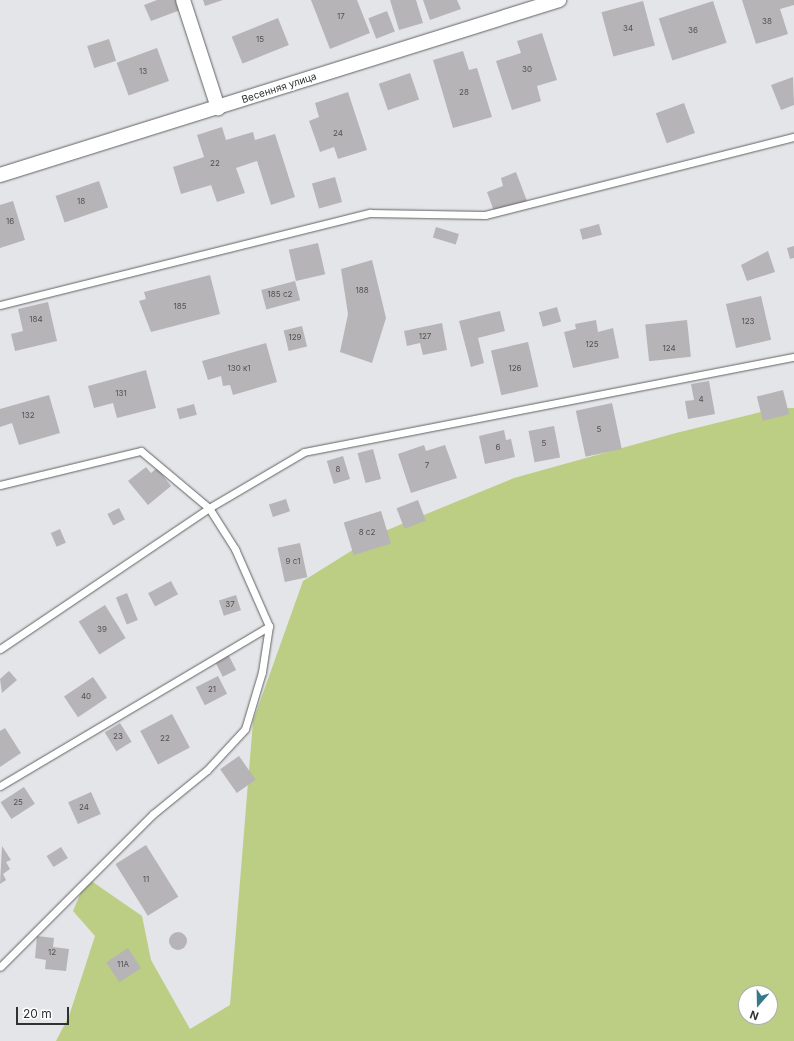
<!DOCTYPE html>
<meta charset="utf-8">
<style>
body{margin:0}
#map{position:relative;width:794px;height:1041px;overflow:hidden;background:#e4e5e8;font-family:Inter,sans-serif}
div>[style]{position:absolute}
.green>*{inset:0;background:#bccd84}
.building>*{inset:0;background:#b6b4b6;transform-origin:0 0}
.round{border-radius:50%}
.roads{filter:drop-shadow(0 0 1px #616264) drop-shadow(0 0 1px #616264)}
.lane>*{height:7px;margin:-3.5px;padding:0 3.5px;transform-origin:3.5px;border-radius:3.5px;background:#fff}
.street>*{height:14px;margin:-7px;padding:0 7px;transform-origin:7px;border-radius:7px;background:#fff}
span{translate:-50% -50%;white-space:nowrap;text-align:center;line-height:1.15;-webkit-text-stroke:3px #fff;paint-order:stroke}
.number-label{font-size:8px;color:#525253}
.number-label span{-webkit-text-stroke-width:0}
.street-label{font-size:10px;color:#303132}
.north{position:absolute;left:738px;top:985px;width:40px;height:40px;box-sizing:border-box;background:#fff;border:1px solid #acadad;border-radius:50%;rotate:200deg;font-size:11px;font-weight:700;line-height:16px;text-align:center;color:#303132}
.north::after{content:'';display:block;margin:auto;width:14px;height:18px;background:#367a89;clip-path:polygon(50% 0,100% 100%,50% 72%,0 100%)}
.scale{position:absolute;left:16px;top:1007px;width:53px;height:18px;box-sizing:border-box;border:2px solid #303132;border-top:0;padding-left:5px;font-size:12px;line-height:14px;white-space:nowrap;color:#303132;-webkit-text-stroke:3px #fff;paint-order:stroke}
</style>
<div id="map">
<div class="green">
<i style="clip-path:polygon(evenodd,777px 408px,794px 408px,794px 1041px,56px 1041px,69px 1016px,95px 936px,73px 911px,87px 878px,142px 916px,151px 960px,190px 1029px,230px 1005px,253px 721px,303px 581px,380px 533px,514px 478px,676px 433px,777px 408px,746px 993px,770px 993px,770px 1017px,746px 1017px,746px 993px)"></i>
</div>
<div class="building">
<i style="clip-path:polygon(157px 0,179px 0,183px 9px,151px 21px,144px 5px)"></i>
<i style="clip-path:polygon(203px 0,223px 0,205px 6px)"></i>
<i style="clip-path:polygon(311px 0,357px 0,370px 33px,330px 49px)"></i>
<i style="clip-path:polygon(390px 0,416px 0,423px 23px,399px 30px)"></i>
<i style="clip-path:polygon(423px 0,457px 0,461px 9px,430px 20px)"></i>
<i style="clip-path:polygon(742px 0,794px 0,794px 5px,780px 9px,788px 34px,756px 44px)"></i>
<i style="left:643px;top:1px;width:46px;height:43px;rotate:75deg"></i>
<i style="left:713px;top:1px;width:44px;height:57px;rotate:72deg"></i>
<i style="left:387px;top:11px;width:22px;height:20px;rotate:69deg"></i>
<i style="left:278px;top:18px;width:29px;height:50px;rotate:68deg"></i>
<i style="clip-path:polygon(542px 33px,557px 80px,537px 86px,541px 101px,512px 110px,496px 61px,521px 53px,517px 41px)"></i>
<i style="left:109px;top:39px;width:23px;height:23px;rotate:72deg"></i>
<i style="left:157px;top:48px;width:35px;height:43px;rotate:70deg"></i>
<i style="clip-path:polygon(463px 51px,469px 70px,477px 68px,492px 117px,453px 128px,433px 60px)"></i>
<i style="left:410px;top:73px;width:28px;height:33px;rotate:71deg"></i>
<i style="clip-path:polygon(793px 77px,794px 105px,781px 110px,771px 85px)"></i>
<i style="clip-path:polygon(348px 92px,367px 150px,338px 159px,334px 147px,320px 152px,309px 121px,319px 117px,315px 103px)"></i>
<i style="left:684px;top:103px;width:32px;height:30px;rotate:70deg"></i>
<i style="clip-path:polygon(222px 127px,226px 140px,253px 132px,255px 140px,275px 134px,295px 197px,271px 205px,257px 161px,236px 168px,245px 193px,217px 202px,211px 185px,181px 194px,173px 167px,204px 157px,197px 135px)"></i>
<i style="clip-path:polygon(516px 172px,527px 201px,495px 214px,487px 192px,503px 186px,501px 178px)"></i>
<i style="left:335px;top:177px;width:26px;height:24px;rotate:74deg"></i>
<i style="left:99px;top:181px;width:28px;height:46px;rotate:71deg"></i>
<i style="clip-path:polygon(13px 201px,25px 240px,0 248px,0 205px)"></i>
<i style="left:599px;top:224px;width:11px;height:20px;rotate:75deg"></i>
<i style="left:436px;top:227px;width:24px;height:11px;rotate:17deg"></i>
<i style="left:318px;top:243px;width:32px;height:30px;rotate:77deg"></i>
<i style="clip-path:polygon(794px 246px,794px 258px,790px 259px,787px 248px)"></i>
<i style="clip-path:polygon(768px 251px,775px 272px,747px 281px,741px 265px)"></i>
<i style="clip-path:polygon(372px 260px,386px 318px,372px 363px,340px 352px,348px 314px,341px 269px)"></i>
<i style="clip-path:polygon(210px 275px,220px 314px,151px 332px,139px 301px,146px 299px,144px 292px)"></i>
<i style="left:295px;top:281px;width:20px;height:35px;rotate:75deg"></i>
<i style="left:761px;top:296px;width:45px;height:36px;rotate:77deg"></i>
<i style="clip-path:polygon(48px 302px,57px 341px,15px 351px,11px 334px,23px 331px,18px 309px)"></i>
<i style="left:557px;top:307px;width:15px;height:19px;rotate:74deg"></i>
<i style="clip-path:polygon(500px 311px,505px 331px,478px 338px,484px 363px,471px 367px,459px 321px)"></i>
<i style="clip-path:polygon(596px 320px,598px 332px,613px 328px,619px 358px,573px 368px,564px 332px,576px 329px,575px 324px)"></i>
<i style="left:687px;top:320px;width:37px;height:42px;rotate:84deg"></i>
<i style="clip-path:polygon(442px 323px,447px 350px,423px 355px,420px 343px,407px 346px,404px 331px)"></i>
<i style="left:302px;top:326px;width:21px;height:19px;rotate:76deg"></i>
<i style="left:528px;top:342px;width:46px;height:38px;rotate:77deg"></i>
<i style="clip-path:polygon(266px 343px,277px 382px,233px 395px,230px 385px,223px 386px,221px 376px,208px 380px,202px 361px)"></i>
<i style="clip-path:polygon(146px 370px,156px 408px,117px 418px,113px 403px,94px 408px,88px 386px)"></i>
<i style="clip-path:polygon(709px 381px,715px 414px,688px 419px,685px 401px,694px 400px,691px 384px)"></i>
<i style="left:783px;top:390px;width:25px;height:27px;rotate:76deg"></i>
<i style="clip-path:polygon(49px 395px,60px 433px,19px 445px,12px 423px,0 427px,0 409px)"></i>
<i style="left:612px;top:403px;width:47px;height:37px;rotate:78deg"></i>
<i style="left:194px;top:404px;width:11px;height:18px;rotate:75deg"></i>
<i style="left:554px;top:426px;width:32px;height:26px;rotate:79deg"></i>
<i style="clip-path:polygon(504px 430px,506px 440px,511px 439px,515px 457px,485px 464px,479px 436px)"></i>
<i style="clip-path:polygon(424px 445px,426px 451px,445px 445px,457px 478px,411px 493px,398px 454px)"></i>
<i style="left:373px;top:449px;width:31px;height:16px;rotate:75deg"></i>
<i style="left:343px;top:456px;width:24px;height:17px;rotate:73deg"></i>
<i style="clip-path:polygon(146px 467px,151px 473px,157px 468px,171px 486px,148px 505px,128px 481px)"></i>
<i style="left:286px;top:499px;width:13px;height:18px;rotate:72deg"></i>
<i style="left:418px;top:500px;width:22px;height:23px;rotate:69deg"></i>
<i style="left:119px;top:508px;width:13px;height:13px;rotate:63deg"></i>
<i style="left:381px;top:511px;width:34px;height:39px;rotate:73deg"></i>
<i style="left:60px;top:529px;width:15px;height:10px;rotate:67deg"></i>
<i style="left:300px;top:543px;width:35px;height:23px;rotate:78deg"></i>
<i style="left:171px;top:581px;width:15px;height:26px;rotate:62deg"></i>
<i style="left:127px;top:593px;width:29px;height:12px;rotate:68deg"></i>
<i style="left:236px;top:595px;width:16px;height:18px;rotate:72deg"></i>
<i style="left:105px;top:605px;width:39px;height:31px;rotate:58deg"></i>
<i style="left:228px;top:654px;width:18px;height:15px;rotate:63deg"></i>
<i style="clip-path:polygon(9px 671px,17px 680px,2px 693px,0 679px)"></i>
<i style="left:218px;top:676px;width:20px;height:25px;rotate:63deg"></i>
<i style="left:93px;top:677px;width:25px;height:35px;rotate:56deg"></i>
<i style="left:172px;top:714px;width:38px;height:36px;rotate:62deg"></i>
<i style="left:120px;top:723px;width:22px;height:18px;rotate:58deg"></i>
<i style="clip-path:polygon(5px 728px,21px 753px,0 767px,0 731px)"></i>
<i style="left:239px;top:756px;width:29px;height:23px;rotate:55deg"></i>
<i style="left:24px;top:787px;width:20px;height:28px;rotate:57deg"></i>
<i style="left:91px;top:792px;width:24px;height:25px;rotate:66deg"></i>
<i style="left:146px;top:845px;width:61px;height:36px;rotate:58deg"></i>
<i style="clip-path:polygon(2px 846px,11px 860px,6px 862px,10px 869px,3px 874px,6px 880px,0 884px)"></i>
<i style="left:61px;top:847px;width:13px;height:17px;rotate:58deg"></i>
<i class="round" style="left:169px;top:932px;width:18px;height:18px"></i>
<i style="clip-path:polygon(37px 936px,54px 938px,53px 947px,69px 949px,66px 971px,45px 969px,46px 960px,35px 958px)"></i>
<i style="left:128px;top:948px;width:24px;height:26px;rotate:57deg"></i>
</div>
<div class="roads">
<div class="lane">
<i style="left:0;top:305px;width:381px;rotate:-14deg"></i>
<i style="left:370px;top:213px;width:115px;rotate:1deg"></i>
<i style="left:485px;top:215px;width:319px;rotate:-14.2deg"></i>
<i style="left:0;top:485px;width:145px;rotate:-13.6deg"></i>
<i style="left:141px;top:451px;width:89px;rotate:40deg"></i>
<i style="left:209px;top:508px;width:110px;rotate:-30.5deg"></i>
<i style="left:304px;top:452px;width:499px;rotate:-11deg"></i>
<i style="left:0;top:649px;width:252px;rotate:-34deg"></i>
<i style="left:209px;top:508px;width:49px;rotate:57.6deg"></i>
<i style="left:235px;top:549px;width:84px;rotate:66.2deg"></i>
<i style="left:269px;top:626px;width:47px;rotate:98.7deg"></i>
<i style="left:262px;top:672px;width:59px;rotate:106.6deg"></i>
<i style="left:245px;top:729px;width:56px;rotate:132.8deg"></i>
<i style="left:207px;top:770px;width:70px;rotate:140.8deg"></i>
<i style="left:153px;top:814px;width:216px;rotate:135deg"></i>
<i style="left:0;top:786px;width:313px;rotate:-30.7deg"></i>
</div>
<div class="street">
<i style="left:183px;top:0;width:114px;rotate:72deg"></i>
<i style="left:0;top:175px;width:586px;rotate:-17.38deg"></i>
</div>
</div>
<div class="number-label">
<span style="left:341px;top:17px">17</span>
<span style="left:767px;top:22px">38</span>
<span style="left:628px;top:29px">34</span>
<span style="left:693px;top:31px">36</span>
<span style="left:260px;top:40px">15</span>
<span style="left:527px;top:70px">30</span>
<span style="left:143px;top:72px">13</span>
<span style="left:464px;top:93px">28</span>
<span style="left:338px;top:134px">24</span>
<span style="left:215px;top:164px">22</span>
<span style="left:81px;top:202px">18</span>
<span style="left:10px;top:222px">16</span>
<span style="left:362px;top:291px">188</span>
<span style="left:280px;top:295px">185 с2</span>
<span style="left:180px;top:307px">185</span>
<span style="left:36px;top:320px">184</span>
<span style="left:748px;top:322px">123</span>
<span style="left:425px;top:337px">127</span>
<span style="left:295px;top:338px">129</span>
<span style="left:592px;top:345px">125</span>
<span style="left:669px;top:349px">124</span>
<span style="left:239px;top:369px">130 к1</span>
<span style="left:515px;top:369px">126</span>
<span style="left:121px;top:394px">131</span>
<span style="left:701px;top:400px">4</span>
<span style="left:28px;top:416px">132</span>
<span style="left:599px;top:430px">5</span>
<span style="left:544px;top:444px">5</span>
<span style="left:498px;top:448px">6</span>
<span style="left:427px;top:466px">7</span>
<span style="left:338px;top:470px">8</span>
<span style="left:367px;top:533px">8 с2</span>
<span style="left:293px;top:562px">9 с1</span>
<span style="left:230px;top:605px">37</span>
<span style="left:102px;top:630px">39</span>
<span style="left:212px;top:690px">21</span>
<span style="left:86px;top:697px">40</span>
<span style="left:118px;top:737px">23</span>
<span style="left:165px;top:739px">22</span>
<span style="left:18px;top:803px">25</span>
<span style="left:84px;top:808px">24</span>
<span style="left:146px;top:880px">11</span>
<span style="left:52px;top:953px">12</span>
<span style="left:123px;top:965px">11А</span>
</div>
<div class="street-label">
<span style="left:279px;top:88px;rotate:-18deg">Весенняя улица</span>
</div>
<div class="north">N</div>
<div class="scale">20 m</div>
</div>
